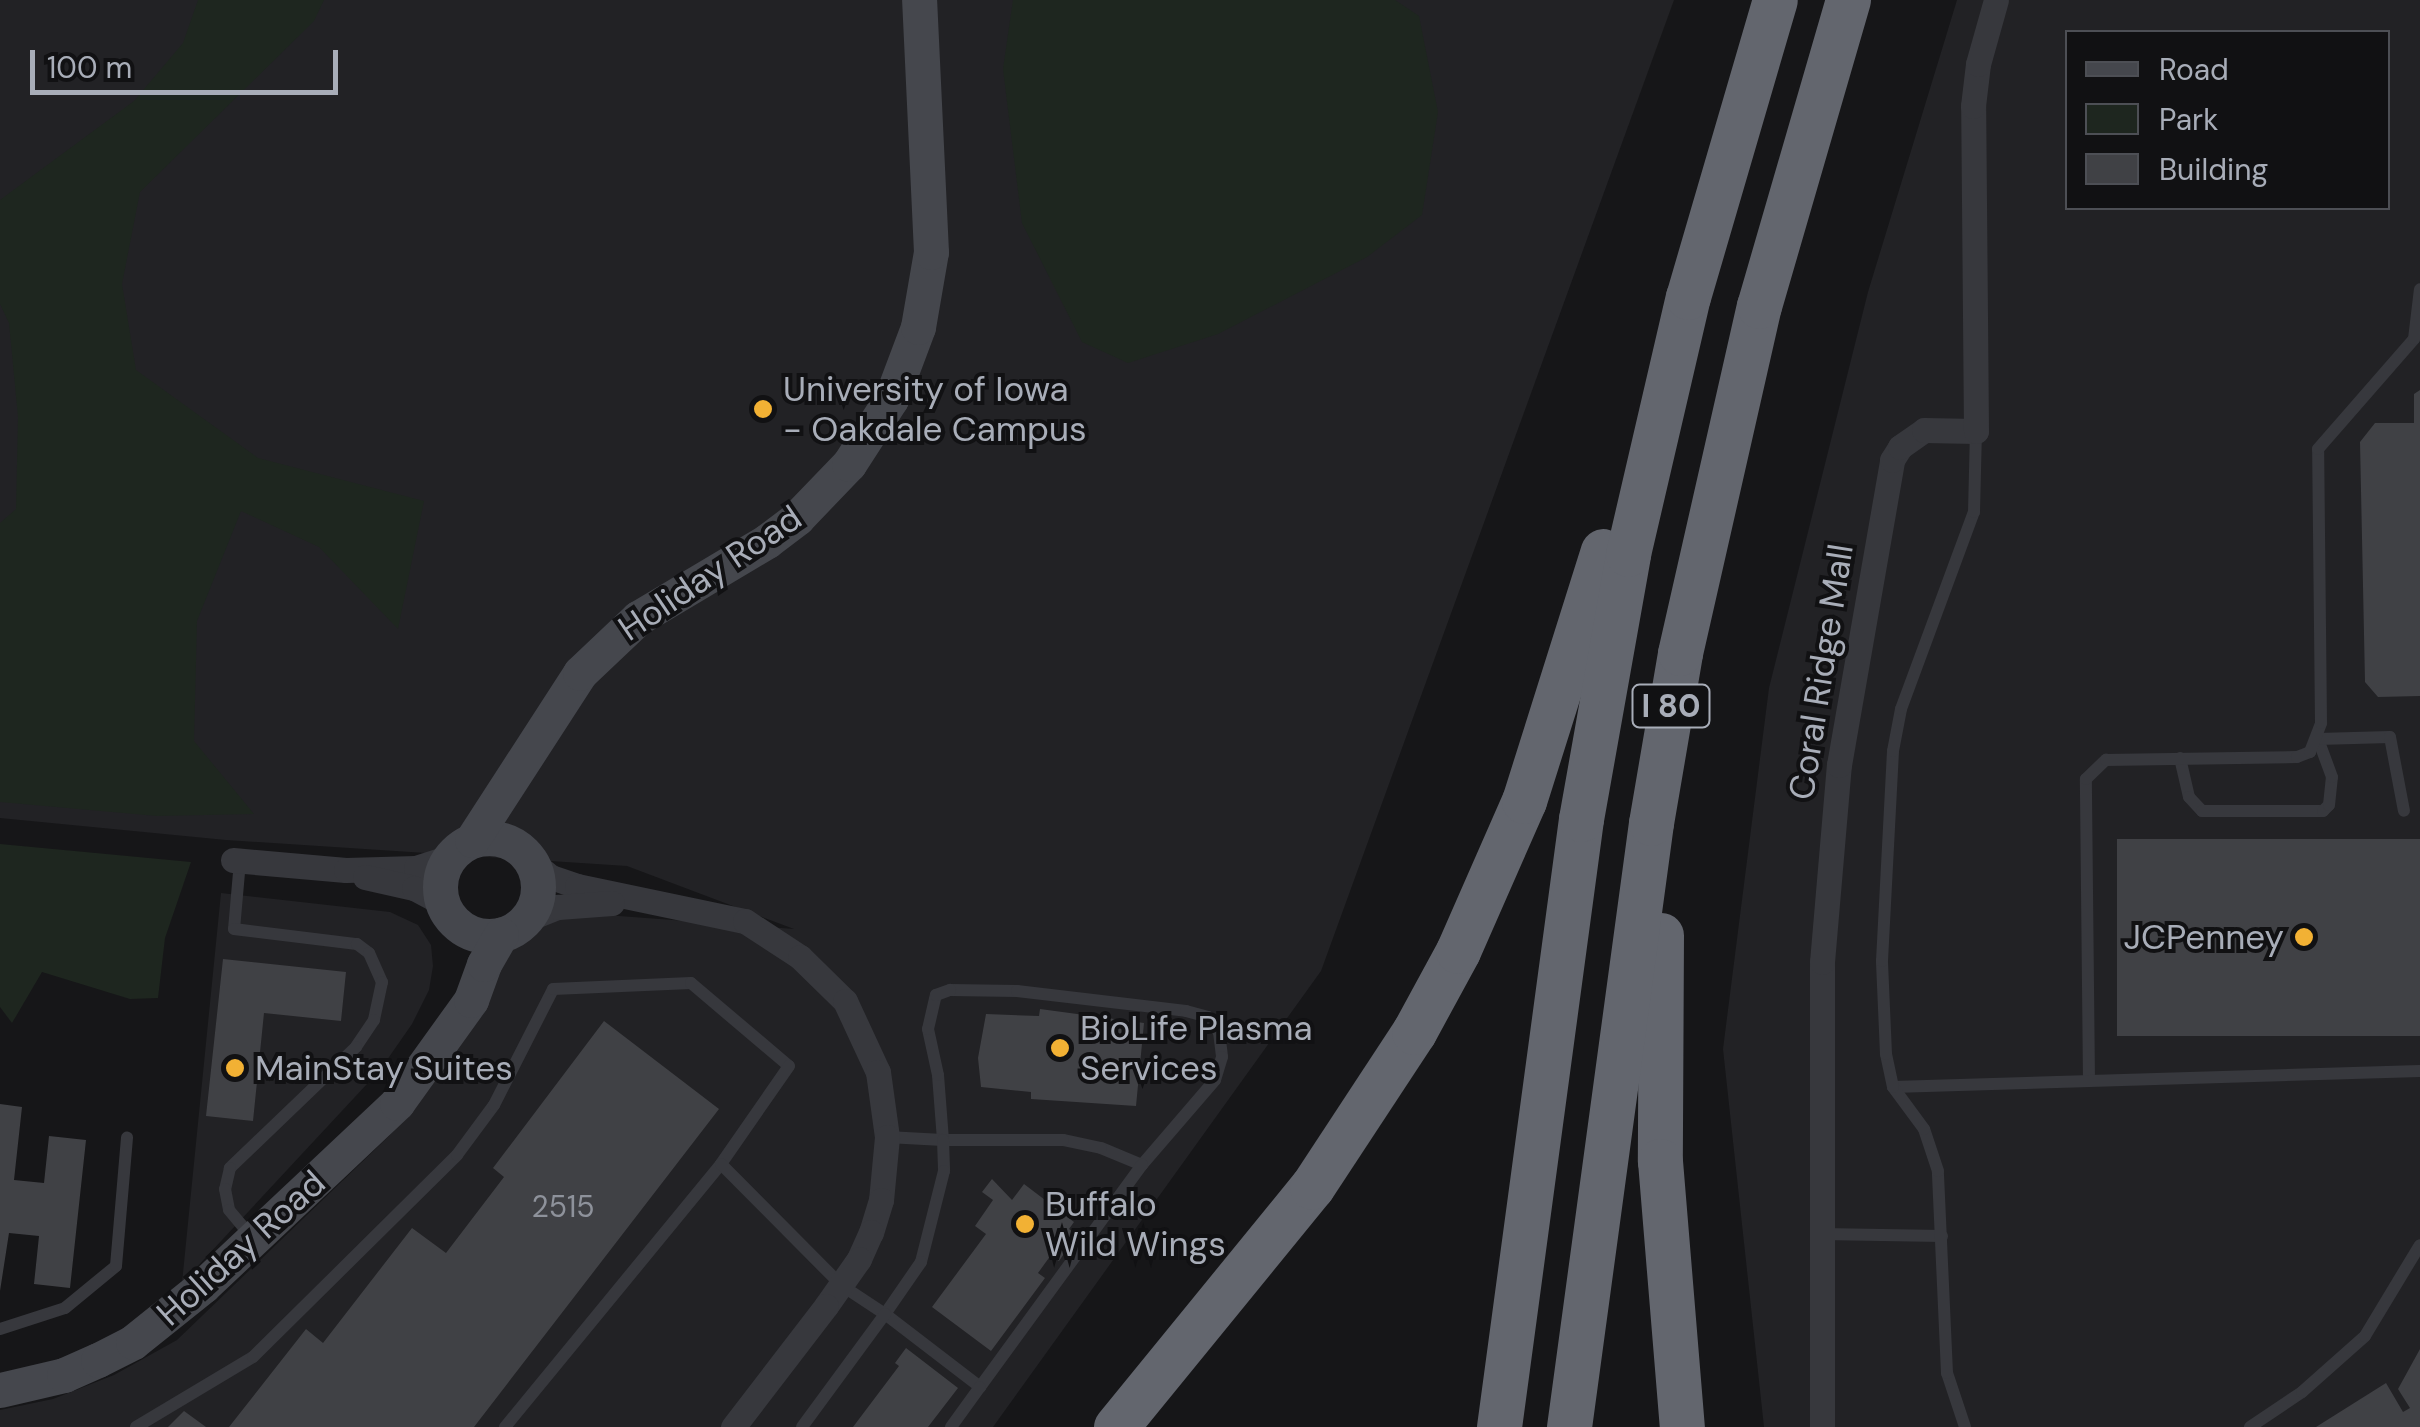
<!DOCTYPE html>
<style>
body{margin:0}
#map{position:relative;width:2420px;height:1427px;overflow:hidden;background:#161618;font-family:"DM Sans",sans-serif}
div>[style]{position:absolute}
.built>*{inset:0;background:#222225}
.green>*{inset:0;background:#1e261f}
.building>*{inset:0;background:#404145;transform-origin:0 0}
.lane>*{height:12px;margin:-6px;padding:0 6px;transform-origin:6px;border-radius:6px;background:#37383d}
.street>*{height:25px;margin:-12.5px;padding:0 12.5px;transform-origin:12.5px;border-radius:12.5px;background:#37383d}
.secondary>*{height:35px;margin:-17.5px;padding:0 17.5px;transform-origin:17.5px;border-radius:17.5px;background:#45474d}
.secondary>.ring{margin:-17.5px;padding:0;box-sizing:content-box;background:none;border:35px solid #45474d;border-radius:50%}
.highway>*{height:45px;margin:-22.5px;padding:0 22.5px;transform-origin:22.5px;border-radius:22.5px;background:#63666e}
.dots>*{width:28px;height:28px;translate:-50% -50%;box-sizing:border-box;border:5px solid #111113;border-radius:50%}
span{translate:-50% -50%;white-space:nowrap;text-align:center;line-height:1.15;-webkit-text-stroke:8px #111113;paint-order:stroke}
.number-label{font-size:30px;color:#8e929b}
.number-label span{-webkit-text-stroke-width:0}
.shield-label span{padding:2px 8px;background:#111113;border:2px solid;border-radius:8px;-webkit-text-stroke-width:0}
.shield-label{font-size:32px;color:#a8adb8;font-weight:700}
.poi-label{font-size:35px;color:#a8adb8}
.left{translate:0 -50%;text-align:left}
.right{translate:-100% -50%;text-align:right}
.street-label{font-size:35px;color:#a8adb8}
.legend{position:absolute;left:2065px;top:30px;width:325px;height:180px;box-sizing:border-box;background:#111113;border:2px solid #4d4f55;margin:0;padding:12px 18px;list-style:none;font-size:30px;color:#a8adb8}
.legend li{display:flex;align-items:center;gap:20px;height:50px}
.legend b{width:50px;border:2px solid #4d4f55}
.scale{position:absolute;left:30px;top:50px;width:308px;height:45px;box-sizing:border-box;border:5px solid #a8adb8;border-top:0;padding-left:12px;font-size:30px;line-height:35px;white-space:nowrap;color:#a8adb8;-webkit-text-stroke:8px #111113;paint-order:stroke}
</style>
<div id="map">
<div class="built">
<i style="clip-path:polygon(0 0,1674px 0,1321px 971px,993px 1427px,0 1427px,0 1410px,53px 1399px,114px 1375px,177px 1340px,389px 1136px,430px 1088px,463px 1038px,499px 955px,528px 932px,565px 912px,794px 929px,627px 866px,226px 840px,0 818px)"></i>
<i style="clip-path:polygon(evenodd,1957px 0,2420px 0,2420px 1427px,1764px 1427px,1723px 1049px,1769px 688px,1868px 292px,1957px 0,2068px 32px,2388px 32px,2388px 208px,2068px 208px,2068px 32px)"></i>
<i style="clip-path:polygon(221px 893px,390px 912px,418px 925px,431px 945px,433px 966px,429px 990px,412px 1024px,380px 1070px,182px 1283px)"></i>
</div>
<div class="green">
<i style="clip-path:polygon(198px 0,324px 0,314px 21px,140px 192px,122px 284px,136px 370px,258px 458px,424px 501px,398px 629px,319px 547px,241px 511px,197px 621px,194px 741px,254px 814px,157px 816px,0 802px,0 523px,16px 509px,18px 417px,9px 323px,0 304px,0 200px,134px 101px,183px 43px)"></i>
<i style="clip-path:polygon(1013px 0,1395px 0,1419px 16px,1438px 112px,1422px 215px,1367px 257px,1218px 334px,1128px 363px,1082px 342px,1022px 223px,1003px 69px)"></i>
<i style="clip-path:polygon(0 844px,191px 862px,165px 938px,158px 998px,130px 999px,42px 972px,12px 1023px,0 1007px)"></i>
</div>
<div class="building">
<i style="clip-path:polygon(2420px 390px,2420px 696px,2378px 697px,2365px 682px,2360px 442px,2375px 423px,2414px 423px,2414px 394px)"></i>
<i style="left:2420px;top:839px;width:197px;height:303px;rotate:90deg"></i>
<i style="clip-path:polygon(223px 959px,346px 972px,341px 1021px,264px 1013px,253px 1121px,206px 1116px)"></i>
<i style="clip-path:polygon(1040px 1009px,1144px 1023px,1136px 1106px,1031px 1099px,1031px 1092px,981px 1087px,978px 1058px,986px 1014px,1039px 1016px)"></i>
<i style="clip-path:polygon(604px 1021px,719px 1109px,474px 1427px,229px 1427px,306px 1329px,323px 1343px,412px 1228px,446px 1253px,504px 1177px,493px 1168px)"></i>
<i style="clip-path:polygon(0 1104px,22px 1107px,14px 1180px,44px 1183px,49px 1136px,86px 1140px,70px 1288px,34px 1284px,39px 1236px,9px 1233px,0 1291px)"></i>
<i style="clip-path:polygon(992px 1179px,1012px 1200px,1024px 1184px,1074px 1222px,1069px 1229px,1077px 1235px,1059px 1261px,1051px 1255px,1038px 1273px,1045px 1278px,991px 1351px,932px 1307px,986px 1234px,975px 1226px,993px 1200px,982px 1192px)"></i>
<i style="clip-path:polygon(906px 1348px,958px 1388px,928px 1427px,853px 1427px,899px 1366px,895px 1363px)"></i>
<i style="clip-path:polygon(2420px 1349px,2420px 1427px,2316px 1427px,2386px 1383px,2403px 1412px,2410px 1408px,2398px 1389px)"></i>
<i style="clip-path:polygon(184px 1411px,206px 1427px,168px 1427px)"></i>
</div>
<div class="lane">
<i style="left:2180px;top:758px;width:40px;rotate:77deg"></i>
<i style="left:2189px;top:797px;width:19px;rotate:47deg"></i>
<i style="left:2202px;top:811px;width:121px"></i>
<i style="left:2323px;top:811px;width:8px;rotate:-45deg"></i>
<i style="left:2329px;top:805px;width:28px;rotate:-84deg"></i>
<i style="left:2332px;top:777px;width:40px;rotate:-110.2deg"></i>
<i style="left:2318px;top:739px;width:72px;rotate:-1.6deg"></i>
<i style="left:2390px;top:737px;width:75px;rotate:79.3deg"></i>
<i style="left:240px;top:861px;width:68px;rotate:95deg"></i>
<i style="left:234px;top:929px;width:124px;rotate:7deg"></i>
<i style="left:357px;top:944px;width:15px;rotate:37deg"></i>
<i style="left:369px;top:953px;width:32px;rotate:66deg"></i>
<i style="left:382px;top:982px;width:39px;rotate:102deg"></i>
<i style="left:374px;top:1020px;width:32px;rotate:124deg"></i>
<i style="left:356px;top:1047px;width:175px;rotate:136.2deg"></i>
<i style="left:230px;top:1168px;width:22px;rotate:103deg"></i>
<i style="left:225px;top:1189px;width:21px;rotate:79deg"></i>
<i style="left:229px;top:1210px;width:35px;rotate:50deg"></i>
<i style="left:950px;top:990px;width:67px;rotate:0.9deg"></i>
<i style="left:1017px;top:991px;width:170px;rotate:6.7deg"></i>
<i style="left:1186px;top:1011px;width:23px;rotate:15deg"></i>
<i style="left:1208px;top:1017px;width:19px;rotate:54deg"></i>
<i style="left:1219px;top:1032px;width:25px;rotate:83deg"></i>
<i style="left:1222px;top:1057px;width:24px;rotate:107deg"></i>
<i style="left:1215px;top:1080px;width:112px;rotate:130.7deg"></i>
<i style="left:1142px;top:1165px;width:44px;rotate:-157.5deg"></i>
<i style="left:1101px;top:1148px;width:39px;rotate:-168deg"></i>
<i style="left:1063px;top:1140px;width:120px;rotate:180deg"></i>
<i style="left:943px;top:1140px;width:65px;rotate:-94.4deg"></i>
<i style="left:938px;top:1075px;width:47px;rotate:-102.3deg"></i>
<i style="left:928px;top:1029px;width:35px;rotate:-77deg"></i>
<i style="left:936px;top:995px;width:15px;rotate:-20deg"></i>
<i style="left:2089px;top:1081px;width:302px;rotate:-90.6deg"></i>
<i style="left:2086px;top:779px;width:28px;rotate:-44deg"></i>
<i style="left:2106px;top:760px;width:191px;rotate:-0.9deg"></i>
<i style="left:2297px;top:757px;width:14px;rotate:-21deg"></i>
<i style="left:2310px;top:752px;width:31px;rotate:-69deg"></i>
<i style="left:2321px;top:723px;width:274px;rotate:-90.6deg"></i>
<i style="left:2318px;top:449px;width:146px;rotate:-48.9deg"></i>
<i style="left:2414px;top:339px;width:50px;rotate:-83.2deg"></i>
<i style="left:1893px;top:1087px;width:527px;rotate:-1.74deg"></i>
<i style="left:887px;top:1137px;width:56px;rotate:3.1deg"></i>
<i style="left:943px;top:1140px;width:31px;rotate:88deg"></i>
<i style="left:944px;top:1171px;width:94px;rotate:104.2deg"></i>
<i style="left:921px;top:1262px;width:63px;rotate:124.7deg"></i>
<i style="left:885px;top:1314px;width:120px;rotate:37.5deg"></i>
<i style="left:980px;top:1387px;width:275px;rotate:-53.9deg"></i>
<i style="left:1822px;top:1234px;width:120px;rotate:1deg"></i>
<i style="left:0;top:1329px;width:68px;rotate:-17.9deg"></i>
<i style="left:65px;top:1308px;width:66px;rotate:-39.5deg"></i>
<i style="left:116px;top:1266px;width:129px;rotate:-85.1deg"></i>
<i style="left:136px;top:1427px;width:136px;rotate:-30.9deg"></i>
<i style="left:253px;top:1357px;width:287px;rotate:-44.7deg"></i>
<i style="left:457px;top:1155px;width:62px;rotate:-53.5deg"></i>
<i style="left:494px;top:1105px;width:130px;rotate:-63deg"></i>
<i style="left:553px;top:989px;width:138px;rotate:-2.5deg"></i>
<i style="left:691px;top:983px;width:128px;rotate:40.3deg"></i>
<i style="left:789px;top:1066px;width:119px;rotate:124.8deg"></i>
<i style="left:505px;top:1427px;width:340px;rotate:-50.6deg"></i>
<i style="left:721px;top:1164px;width:170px;rotate:45.2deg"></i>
<i style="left:841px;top:1285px;width:53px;rotate:33.4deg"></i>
<i style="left:885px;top:1314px;width:140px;rotate:126.3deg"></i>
<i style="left:951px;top:1427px;width:49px;rotate:-54.1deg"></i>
<i style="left:1965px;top:1427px;width:57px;rotate:-108.4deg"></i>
<i style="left:1947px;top:1373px;width:202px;rotate:-92.6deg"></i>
<i style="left:1938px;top:1171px;width:44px;rotate:-108.4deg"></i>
<i style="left:1924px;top:1129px;width:52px;rotate:-126.4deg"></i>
<i style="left:1893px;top:1087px;width:34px;rotate:-102deg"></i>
<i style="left:1886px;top:1054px;width:93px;rotate:-92.5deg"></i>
<i style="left:1882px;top:961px;width:210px;rotate:-87deg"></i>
<i style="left:1893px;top:751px;width:43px;rotate:-79.2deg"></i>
<i style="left:1901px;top:709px;width:210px;rotate:-69.7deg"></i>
<i style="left:1974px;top:512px;width:81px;rotate:-88.6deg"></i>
<i style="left:2250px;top:1427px;width:63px;rotate:-33.9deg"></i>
<i style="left:2302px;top:1392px;width:84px;rotate:-41.6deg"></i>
<i style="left:2365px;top:1336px;width:106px;rotate:-58.9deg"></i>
</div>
<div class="street">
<i style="left:233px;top:860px;width:113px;rotate:5.1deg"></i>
<i style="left:346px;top:870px;width:70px;rotate:-1.6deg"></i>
<i style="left:416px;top:868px;width:36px;rotate:-18deg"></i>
<i style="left:531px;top:861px;width:26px;rotate:39deg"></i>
<i style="left:551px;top:877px;width:28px;rotate:19deg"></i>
<i style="left:577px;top:886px;width:172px;rotate:11.8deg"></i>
<i style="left:745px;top:921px;width:66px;rotate:33.2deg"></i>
<i style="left:800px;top:957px;width:63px;rotate:44.4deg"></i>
<i style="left:845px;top:1001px;width:78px;rotate:65.1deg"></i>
<i style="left:878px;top:1072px;width:66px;rotate:82.1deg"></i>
<i style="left:887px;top:1137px;width:63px;rotate:95.4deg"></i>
<i style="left:881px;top:1200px;width:34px;rotate:107deg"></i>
<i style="left:871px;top:1232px;width:30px;rotate:114deg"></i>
<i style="left:859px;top:1259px;width:57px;rotate:125.1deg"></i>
<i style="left:826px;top:1306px;width:153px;rotate:127.5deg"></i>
<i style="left:365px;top:877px;width:50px;rotate:12.7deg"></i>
<i style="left:414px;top:888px;width:34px;rotate:28deg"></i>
<i style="left:525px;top:920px;width:35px;rotate:-22deg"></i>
<i style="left:558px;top:907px;width:54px;rotate:-4.2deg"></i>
<i style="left:1822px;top:1427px;width:465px;rotate:-90deg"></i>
<i style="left:1822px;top:962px;width:198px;rotate:-85.1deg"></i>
<i style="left:1839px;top:765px;width:310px;rotate:-80.1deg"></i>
<i style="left:1892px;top:460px;width:15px;rotate:-58deg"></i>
<i style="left:1900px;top:447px;width:29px;rotate:-35deg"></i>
<i style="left:1924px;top:430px;width:52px;rotate:1.1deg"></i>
<i style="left:1976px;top:431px;width:325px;rotate:-90.5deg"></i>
<i style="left:1973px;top:106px;width:42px;rotate:-83.2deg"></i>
<i style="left:1978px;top:64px;width:66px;rotate:-74.3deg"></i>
</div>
<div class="secondary">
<i class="ring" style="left:440px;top:838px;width:63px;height:63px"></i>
<i style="left:472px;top:840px;width:199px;rotate:-57.1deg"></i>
<i style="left:580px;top:673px;width:80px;rotate:-43.5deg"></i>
<i style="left:638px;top:618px;width:150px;rotate:-30.8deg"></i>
<i style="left:767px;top:541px;width:38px;rotate:-37deg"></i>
<i style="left:797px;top:518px;width:75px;rotate:-46.1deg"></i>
<i style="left:849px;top:464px;width:77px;rotate:-57.1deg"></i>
<i style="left:891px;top:399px;width:77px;rotate:-69.4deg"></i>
<i style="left:918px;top:327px;width:76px;rotate:-80.2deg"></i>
<i style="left:931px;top:252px;width:252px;rotate:-92.7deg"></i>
<i style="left:0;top:1390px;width:66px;rotate:-13.2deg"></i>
<i style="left:64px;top:1375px;width:37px;rotate:-24deg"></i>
<i style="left:98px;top:1360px;width:39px;rotate:-27deg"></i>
<i style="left:133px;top:1342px;width:90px;rotate:-38.7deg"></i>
<i style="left:203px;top:1286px;width:267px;rotate:-43.3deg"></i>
<i style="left:397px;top:1103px;width:127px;rotate:-54.3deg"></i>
<i style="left:471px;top:1000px;width:38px;rotate:-70deg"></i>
<i style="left:484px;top:964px;width:34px;rotate:-60deg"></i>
</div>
<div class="highway">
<i style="left:1661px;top:935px;width:226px;rotate:90.3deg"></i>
<i style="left:1660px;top:1161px;width:267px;rotate:85.3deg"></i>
<i style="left:1116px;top:1427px;width:310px;rotate:-50.8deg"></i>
<i style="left:1312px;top:1187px;width:186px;rotate:-56.7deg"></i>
<i style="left:1414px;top:1032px;width:92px;rotate:-61.5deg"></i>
<i style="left:1458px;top:951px;width:164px;rotate:-66.3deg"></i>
<i style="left:1524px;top:801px;width:262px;rotate:-72.5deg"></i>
<i style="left:1499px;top:1427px;width:614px;rotate:-82.32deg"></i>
<i style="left:1581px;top:819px;width:269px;rotate:-79.9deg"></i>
<i style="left:1628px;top:554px;width:264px;rotate:-76.9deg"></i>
<i style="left:1688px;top:297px;width:309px;rotate:-73.7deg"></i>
<i style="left:1569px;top:1427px;width:610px;rotate:-82.27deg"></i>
<i style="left:1651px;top:823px;width:172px;rotate:-80.3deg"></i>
<i style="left:1680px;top:653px;width:356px;rotate:-77.2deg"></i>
<i style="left:1759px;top:306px;width:319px;rotate:-73.8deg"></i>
</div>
<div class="dots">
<i style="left:763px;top:409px;background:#f2b134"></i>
<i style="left:2304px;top:937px;background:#f2b134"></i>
<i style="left:1060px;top:1048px;background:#f2b134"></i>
<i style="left:235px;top:1068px;background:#f2b134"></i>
<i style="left:1025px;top:1224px;background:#f2b134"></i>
</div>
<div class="number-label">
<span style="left:563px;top:1207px">2515</span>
</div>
<div class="shield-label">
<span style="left:1671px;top:706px">I 80</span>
</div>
<div class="poi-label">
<span class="left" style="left:783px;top:409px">University of Iowa<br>- Oakdale Campus</span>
<span class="right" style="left:2284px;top:937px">JCPenney</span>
<span class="left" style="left:1080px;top:1048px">BioLife Plasma<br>Services</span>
<span class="left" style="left:255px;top:1068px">MainStay Suites</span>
<span class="left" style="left:1045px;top:1224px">Buffalo<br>Wild Wings</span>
</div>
<div class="street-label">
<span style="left:710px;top:573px;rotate:-34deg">Holiday Road</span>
<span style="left:1821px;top:672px;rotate:-81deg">Coral Ridge Mall</span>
<span style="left:241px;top:1248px;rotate:-42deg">Holiday Road</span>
</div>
<ul class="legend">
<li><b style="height:12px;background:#45474d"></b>Road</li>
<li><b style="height:28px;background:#1e261f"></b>Park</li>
<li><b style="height:28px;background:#404145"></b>Building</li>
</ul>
<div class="scale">100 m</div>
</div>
